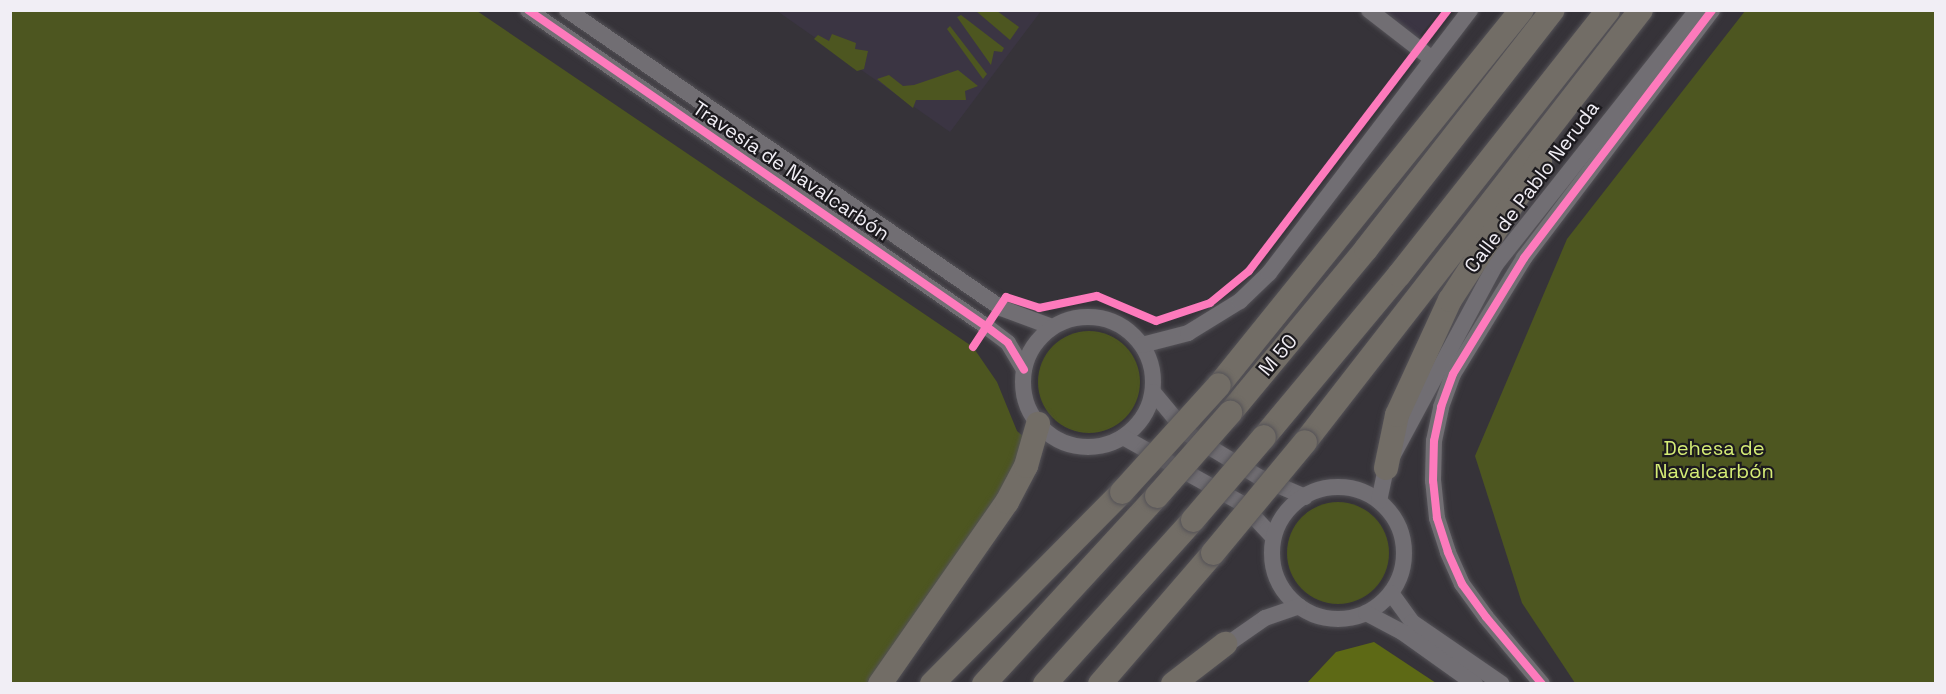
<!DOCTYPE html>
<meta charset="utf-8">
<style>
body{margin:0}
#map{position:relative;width:1946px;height:694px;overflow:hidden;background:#363339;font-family:"Space Grotesk",sans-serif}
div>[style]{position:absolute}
.built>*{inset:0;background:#3b3543}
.green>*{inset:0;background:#4d5620}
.round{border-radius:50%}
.forest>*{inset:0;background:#5d6915}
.roads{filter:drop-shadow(0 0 2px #545257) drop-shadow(0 0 2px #545257)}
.minor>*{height:16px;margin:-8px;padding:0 8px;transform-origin:8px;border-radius:8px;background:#716e73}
.minor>.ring{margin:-8px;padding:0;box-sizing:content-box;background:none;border:16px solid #716e73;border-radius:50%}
.highway>*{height:24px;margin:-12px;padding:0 12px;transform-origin:12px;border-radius:12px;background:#726d66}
.bridges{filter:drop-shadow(0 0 2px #545257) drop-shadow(0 0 2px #545257)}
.highway-bridge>*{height:24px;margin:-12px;padding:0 12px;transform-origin:12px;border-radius:12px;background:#726d66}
.cycleway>*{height:8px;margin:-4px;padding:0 4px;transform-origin:4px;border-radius:4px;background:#fd7abc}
span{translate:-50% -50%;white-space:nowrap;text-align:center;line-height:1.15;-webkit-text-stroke:4.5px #1c1a1e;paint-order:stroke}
.street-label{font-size:20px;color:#f1eef5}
.park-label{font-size:20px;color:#d5ec76}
.frame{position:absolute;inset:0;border:12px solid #f1eef5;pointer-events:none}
</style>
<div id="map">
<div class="built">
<i style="clip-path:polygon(777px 11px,1041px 11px,950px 132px)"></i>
<i style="clip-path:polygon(1380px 11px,1440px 11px,1417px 39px)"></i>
</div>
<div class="green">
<i style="clip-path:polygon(10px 11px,477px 11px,973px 347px,997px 382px,1017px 431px,1033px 445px,880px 683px,11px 683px)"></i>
<i style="clip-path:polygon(976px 11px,997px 11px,1019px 27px,1010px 40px)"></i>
<i style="clip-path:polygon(1745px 11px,1935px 11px,1935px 683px,1575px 683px,1522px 603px,1475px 456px,1567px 239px)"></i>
<i style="clip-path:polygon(961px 15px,1004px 48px,1002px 52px,994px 51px,991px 65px,957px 17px)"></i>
<i style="clip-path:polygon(950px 26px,987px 74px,983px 79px,947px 29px)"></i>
<i style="clip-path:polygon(832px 34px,856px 43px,855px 49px,868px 51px,864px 69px,857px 71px,814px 39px,818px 35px,829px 41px)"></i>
<i style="clip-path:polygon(958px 70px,978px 86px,965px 91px,966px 100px,916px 100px,913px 108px,877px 79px,889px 75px,903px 86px,914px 85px)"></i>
<i class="round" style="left:1038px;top:331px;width:102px;height:102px"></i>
<i class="round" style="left:1287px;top:502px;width:102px;height:102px"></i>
</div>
<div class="forest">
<i style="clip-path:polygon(1374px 642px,1436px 683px,1307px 683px,1336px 652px)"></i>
</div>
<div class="roads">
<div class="minor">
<i style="left:528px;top:10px;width:558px;rotate:34.63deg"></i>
<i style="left:987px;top:327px;width:26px;rotate:37deg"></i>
<i style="left:1008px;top:343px;width:31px;rotate:59deg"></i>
<i style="left:567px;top:10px;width:526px;rotate:34.47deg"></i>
<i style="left:1001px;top:308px;width:54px;rotate:20.4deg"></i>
<i style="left:1369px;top:10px;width:80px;rotate:37.9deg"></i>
<i class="ring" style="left:1023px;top:317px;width:114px;height:114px"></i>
<i style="left:1142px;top:345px;width:48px;rotate:-14.6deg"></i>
<i style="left:1188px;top:333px;width:61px;rotate:-31.6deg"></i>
<i style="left:1240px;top:301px;width:40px;rotate:-44deg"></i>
<i style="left:1269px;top:273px;width:331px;rotate:-52.6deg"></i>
<i style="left:1153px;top:392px;width:55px;rotate:50.2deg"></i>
<i style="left:1188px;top:434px;width:83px;rotate:31.2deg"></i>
<i style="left:1259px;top:477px;width:50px;rotate:23.5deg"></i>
<i style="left:1123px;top:437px;width:135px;rotate:29.2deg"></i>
<i style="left:1241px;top:503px;width:47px;rotate:46.7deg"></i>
<i class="ring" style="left:1272px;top:487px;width:116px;height:116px"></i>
<i style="left:1379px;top:501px;width:34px;rotate:-78deg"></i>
<i style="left:1386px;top:468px;width:232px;rotate:-61.7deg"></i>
<i style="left:1496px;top:264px;width:324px;rotate:-51.6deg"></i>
<i style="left:1391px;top:593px;width:36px;rotate:54deg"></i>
<i style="left:1412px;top:622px;width:109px;rotate:34.6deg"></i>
<i style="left:1366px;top:613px;width:41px;rotate:27.8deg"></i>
<i style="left:1402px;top:632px;width:90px;rotate:35.5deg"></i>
<i style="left:1219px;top:650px;width:56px;rotate:-34.8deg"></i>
<i style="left:1265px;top:618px;width:36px;rotate:-19deg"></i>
<i style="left:1542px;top:684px;width:87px;rotate:-129.9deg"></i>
<i style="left:1486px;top:617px;width:41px;rotate:-126deg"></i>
<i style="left:1462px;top:584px;width:35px;rotate:-114deg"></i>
<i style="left:1448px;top:552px;width:36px;rotate:-108deg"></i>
<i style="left:1437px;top:518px;width:37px;rotate:-96deg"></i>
<i style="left:1433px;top:481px;width:40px;rotate:-88.6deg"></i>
<i style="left:1434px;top:441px;width:35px;rotate:-78deg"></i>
<i style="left:1441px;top:407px;width:35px;rotate:-70deg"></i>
<i style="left:1453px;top:374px;width:136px;rotate:-58.5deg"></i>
<i style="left:1524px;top:258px;width:311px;rotate:-52.8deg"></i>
</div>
<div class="highway">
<i style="left:1219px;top:385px;width:482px;rotate:-51.1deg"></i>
<i style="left:1230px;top:413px;width:213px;rotate:-50.3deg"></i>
<i style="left:1366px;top:249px;width:303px;rotate:-52deg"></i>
<i style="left:1264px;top:437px;width:211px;rotate:-50.2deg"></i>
<i style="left:1399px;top:275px;width:337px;rotate:-51.7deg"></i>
<i style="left:1305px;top:442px;width:547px;rotate:-52.13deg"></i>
<i style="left:1386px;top:468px;width:54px;rotate:-78.3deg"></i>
<i style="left:1397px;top:415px;width:127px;rotate:-65.3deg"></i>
<i style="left:1450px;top:300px;width:165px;rotate:-56.9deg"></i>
<i style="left:880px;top:684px;width:222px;rotate:-55.1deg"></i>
<i style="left:1007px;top:502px;width:41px;rotate:-62.2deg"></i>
<i style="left:1026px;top:466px;width:44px;rotate:-74.1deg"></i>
<i style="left:932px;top:684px;width:270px;rotate:-45.3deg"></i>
<i style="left:984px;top:684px;width:255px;rotate:-47.4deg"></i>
<i style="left:1045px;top:684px;width:221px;rotate:-47.9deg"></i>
<i style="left:1100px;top:684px;width:173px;rotate:-49.2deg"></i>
<i style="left:1173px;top:684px;width:66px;rotate:-37.6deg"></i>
</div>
</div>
<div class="bridges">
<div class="highway-bridge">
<i style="left:1122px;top:492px;width:144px;rotate:-47.8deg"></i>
<i style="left:1157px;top:496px;width:111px;rotate:-48.7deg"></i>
<i style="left:1193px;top:520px;width:109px;rotate:-49.5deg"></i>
<i style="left:1213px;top:553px;width:144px;rotate:-50.3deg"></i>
</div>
</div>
<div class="cycleway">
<i style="left:528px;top:10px;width:558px;rotate:34.63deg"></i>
<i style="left:987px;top:327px;width:26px;rotate:37deg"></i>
<i style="left:1008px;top:343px;width:31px;rotate:59deg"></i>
<i style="left:973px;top:347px;width:60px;rotate:-56.6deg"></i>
<i style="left:1006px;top:297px;width:35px;rotate:18deg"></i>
<i style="left:1039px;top:308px;width:59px;rotate:-11.7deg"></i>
<i style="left:1097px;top:296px;width:64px;rotate:23deg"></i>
<i style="left:1156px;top:321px;width:57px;rotate:-18.4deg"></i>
<i style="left:1210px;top:303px;width:50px;rotate:-39.4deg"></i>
<i style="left:1249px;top:271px;width:328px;rotate:-52.7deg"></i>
<i style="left:1542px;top:684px;width:87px;rotate:-129.9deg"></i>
<i style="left:1486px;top:617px;width:41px;rotate:-126deg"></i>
<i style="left:1462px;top:584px;width:35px;rotate:-114deg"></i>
<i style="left:1448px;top:552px;width:36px;rotate:-108deg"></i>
<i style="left:1437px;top:518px;width:37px;rotate:-96deg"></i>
<i style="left:1433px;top:481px;width:40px;rotate:-88.6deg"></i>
<i style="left:1434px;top:441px;width:35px;rotate:-78deg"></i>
<i style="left:1441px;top:407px;width:35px;rotate:-70deg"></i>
<i style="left:1453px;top:374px;width:136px;rotate:-58.5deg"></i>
<i style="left:1524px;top:258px;width:311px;rotate:-52.8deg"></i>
</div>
<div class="street-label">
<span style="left:791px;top:171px;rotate:34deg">Travesía de Navalcarbón</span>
<span style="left:1532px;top:187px;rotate:-53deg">Calle de Pablo Neruda</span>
<span style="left:1278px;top:355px;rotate:-50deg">M 50</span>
</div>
<div class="park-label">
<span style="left:1714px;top:460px">Dehesa de<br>Navalcarbón</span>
</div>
<div class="frame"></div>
</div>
